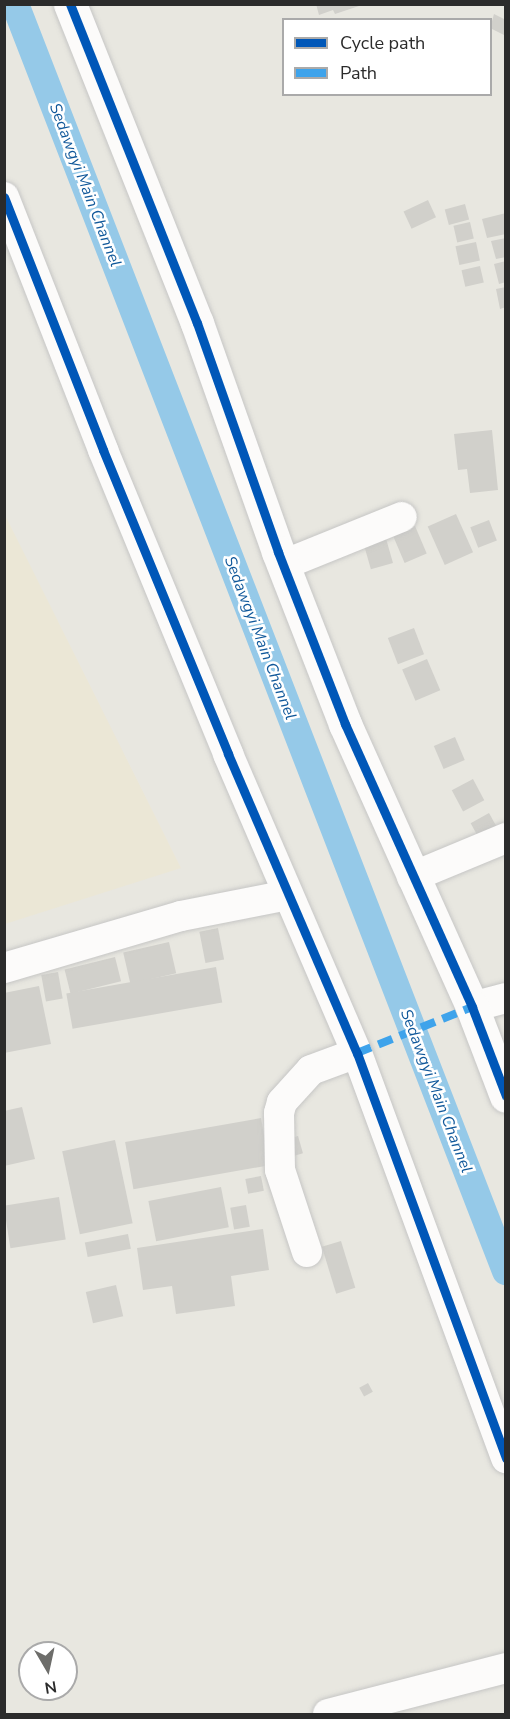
<!DOCTYPE html>
<style>
body{margin:0}
#map{position:relative;width:510px;height:1719px;overflow:hidden;background:#e8e7e0;font-family:"Nunito Sans",sans-serif}
div>[style]{position:absolute}
.education>*{inset:0;background:#ebe7d6}
.canal>*{height:28px;margin:-14px;padding:0 14px;transform-origin:14px;border-radius:14px;background:#95c9e8}
.building>*{inset:0;background:#d1d0cb;transform-origin:0 0}
.roads{filter:drop-shadow(0 0 2px #c6c6c5) drop-shadow(0 0 2px #c6c6c5)}
.street>*{height:30px;margin:-15px;padding:0 15px;transform-origin:15px;border-radius:15px;background:#fcfbfa}
.secondary>*{height:33px;margin:-16.5px;padding:0 16.5px;transform-origin:16.5px;border-radius:16.5px;background:#fcfbfa}
.quiet>*{height:8px;margin-top:-4px;transform-origin:0;background:repeating-linear-gradient(90deg,#3ea3eb 0 15px,transparent 0 23px)}
.cycleway>*{height:9px;margin:-4.5px;padding:0 4.5px;transform-origin:4.5px;border-radius:4.5px;background:#0057b8}
span{translate:-50% -50%;white-space:nowrap;text-align:center;line-height:1.15;-webkit-text-stroke:5px #fff;paint-order:stroke}
.water-label{font-size:16px;color:#10589a;font-style:italic}
.frame{position:absolute;inset:0;border:6px solid #2b2b2b;pointer-events:none}
.legend{position:absolute;left:282px;top:18px;width:210px;height:78px;box-sizing:border-box;background:#fff;border:2px solid #aaa;margin:0;padding:8px 10px;list-style:none;font-size:18px;color:#2b2b2b}
.legend li{display:flex;align-items:center;gap:12px;height:30px}
.legend b{width:30px;border:2px solid #aaa}
.north{position:absolute;left:18px;top:1641px;width:60px;height:60px;box-sizing:border-box;background:#fff;border:2px solid #aaa;border-radius:50%;rotate:171deg;font-size:16px;font-weight:700;line-height:24px;text-align:center;color:#2b2b2b}
.north::after{content:'';display:block;margin:auto;width:21px;height:27px;background:#6d6d6a;clip-path:polygon(50% 0,100% 100%,50% 72%,0 100%)}
</style>
<div id="map">
<div class="education">
<i style="clip-path:polygon(4px 513px,181px 868px,5px 924px,4px 924px)"></i>
</div>
<div class="canal">
<i style="left:15px;top:4px;width:1359px;rotate:68.82deg"></i>
</div>
<div class="building">
<i style="clip-path:polygon(316px 4px,362px 4px,362px 5px,335px 14px,333px 10px,319px 15px)"></i>
<i style="clip-path:polygon(494px 14px,506px 20px,506px 36px,490px 28px)"></i>
<i style="left:428px;top:200px;width:19px;height:27px;rotate:65deg"></i>
<i style="left:465px;top:204px;width:16px;height:21px;rotate:75deg"></i>
<i style="clip-path:polygon(506px 213px,506px 234px,487px 238px,482px 219px)"></i>
<i style="left:470px;top:222px;width:17px;height:17px;rotate:77deg"></i>
<i style="clip-path:polygon(506px 238px,506px 257px,496px 259px,491px 241px)"></i>
<i style="left:476px;top:242px;width:19px;height:21px;rotate:78deg"></i>
<i style="clip-path:polygon(506px 261px,506px 282px,499px 284px,494px 264px)"></i>
<i style="left:480px;top:266px;width:17px;height:19px;rotate:77deg"></i>
<i style="clip-path:polygon(506px 287px,506px 307px,500px 309px,496px 289px)"></i>
<i style="clip-path:polygon(492px 430px,498px 490px,470px 493px,467px 469px,458px 470px,454px 434px)"></i>
<i style="left:456px;top:514px;width:42px;height:31px;rotate:66deg"></i>
<i style="left:489px;top:520px;width:22px;height:20px;rotate:69deg"></i>
<i style="left:415px;top:526px;width:30px;height:24px;rotate:67deg"></i>
<i style="left:385px;top:535px;width:29px;height:23px;rotate:74deg"></i>
<i style="left:414px;top:628px;width:28px;height:28px;rotate:69deg"></i>
<i style="left:427px;top:659px;width:34px;height:27px;rotate:67deg"></i>
<i style="left:455px;top:737px;width:25px;height:23px;rotate:67deg"></i>
<i style="left:473px;top:779px;width:24px;height:24px;rotate:62deg"></i>
<i style="left:489px;top:813px;width:25px;height:21px;rotate:61deg"></i>
<i style="left:218px;top:928px;width:32px;height:19px;rotate:79deg"></i>
<i style="left:169px;top:942px;width:32px;height:47px;rotate:77deg"></i>
<i style="left:115px;top:957px;width:25px;height:52px;rotate:76deg"></i>
<i style="left:216px;top:967px;width:36px;height:152px;rotate:80deg"></i>
<i style="left:58px;top:972px;width:27px;height:17px;rotate:80deg"></i>
<i style="clip-path:polygon(39px 986px,51px 1044px,4px 1053px,4px 993px)"></i>
<i style="clip-path:polygon(22px 1107px,35px 1159px,4px 1166px,4px 1111px)"></i>
<i style="left:261px;top:1118px;width:48px;height:138px;rotate:80deg"></i>
<i style="left:298px;top:1136px;width:18px;height:16px;rotate:74deg"></i>
<i style="left:115px;top:1140px;width:85px;height:54px;rotate:78deg"></i>
<i style="left:261px;top:1176px;width:15px;height:16px;rotate:79deg"></i>
<i style="left:221px;top:1187px;width:41px;height:74px;rotate:79deg"></i>
<i style="left:59px;top:1197px;width:43px;height:56px;rotate:81deg"></i>
<i style="left:246px;top:1205px;width:22px;height:16px;rotate:80deg"></i>
<i style="clip-path:polygon(263px 1229px,269px 1270px,231px 1276px,235px 1306px,176px 1314px,172px 1286px,143px 1290px,137px 1248px)"></i>
<i style="left:128px;top:1234px;width:15px;height:44px;rotate:79deg"></i>
<i style="left:341px;top:1241px;width:49px;height:20px;rotate:73deg"></i>
<i style="left:116px;top:1285px;width:32px;height:31px;rotate:77deg"></i>
<i style="left:368px;top:1383px;width:10px;height:10px;rotate:61deg"></i>
</div>
<div class="roads">
<div class="street">
<i style="left:4px;top:197px;width:272px;rotate:68.6deg"></i>
<i style="left:103px;top:450px;width:329px;rotate:67.6deg"></i>
<i style="left:228px;top:754px;width:326px;rotate:66.7deg"></i>
<i style="left:357px;top:1053px;width:432px;rotate:69.8deg"></i>
<i style="left:283px;top:565px;width:128px;rotate:-22deg"></i>
<i style="left:412px;top:877px;width:102px;rotate:-22.5deg"></i>
<i style="left:4px;top:968px;width:184px;rotate:-16.4deg"></i>
<i style="left:181px;top:916px;width:109px;rotate:-11.1deg"></i>
<i style="left:472px;top:1007px;width:35px;rotate:-15deg"></i>
<i style="left:307px;top:1252px;width:86px;rotate:-108.2deg"></i>
<i style="left:280px;top:1170px;width:57px;rotate:-91deg"></i>
<i style="left:279px;top:1113px;width:11px;rotate:-75deg"></i>
<i style="left:282px;top:1102px;width:43px;rotate:-47.8deg"></i>
<i style="left:311px;top:1070px;width:49px;rotate:-20.3deg"></i>
<i style="left:328px;top:1714px;width:184px;rotate:-14.5deg"></i>
</div>
<div class="secondary">
<i style="left:70px;top:4px;width:343px;rotate:68.3deg"></i>
<i style="left:197px;top:323px;width:243px;rotate:70.5deg"></i>
<i style="left:278px;top:552px;width:185px;rotate:68.7deg"></i>
<i style="left:345px;top:724px;width:310px;rotate:65.8deg"></i>
<i style="left:472px;top:1007px;width:95px;rotate:69.1deg"></i>
</div>
</div>
<div class="quiet">
<i style="left:357px;top:1053px;width:124px;rotate:-21.8deg"></i>
</div>
<div class="cycleway">
<i style="left:70px;top:4px;width:343px;rotate:68.3deg"></i>
<i style="left:197px;top:323px;width:243px;rotate:70.5deg"></i>
<i style="left:278px;top:552px;width:185px;rotate:68.7deg"></i>
<i style="left:345px;top:724px;width:310px;rotate:65.8deg"></i>
<i style="left:472px;top:1007px;width:95px;rotate:69.1deg"></i>
<i style="left:4px;top:197px;width:272px;rotate:68.6deg"></i>
<i style="left:103px;top:450px;width:329px;rotate:67.6deg"></i>
<i style="left:228px;top:754px;width:326px;rotate:66.7deg"></i>
<i style="left:357px;top:1053px;width:432px;rotate:69.8deg"></i>
</div>
<div class="water-label">
<span style="left:85px;top:185px;rotate:69deg">Sedawgyi Main Channel</span>
<span style="left:260px;top:638px;rotate:69deg">Sedawgyi Main Channel</span>
<span style="left:436px;top:1091px;rotate:69deg">Sedawgyi Main Channel</span>
</div>
<div class="frame"></div>
<ul class="legend">
<li><b style="height:8px;background:#0057b8"></b>Cycle path</li>
<li><b style="height:8px;background:#3ea3eb"></b>Path</li>
</ul>
<div class="north">N</div>
</div>
